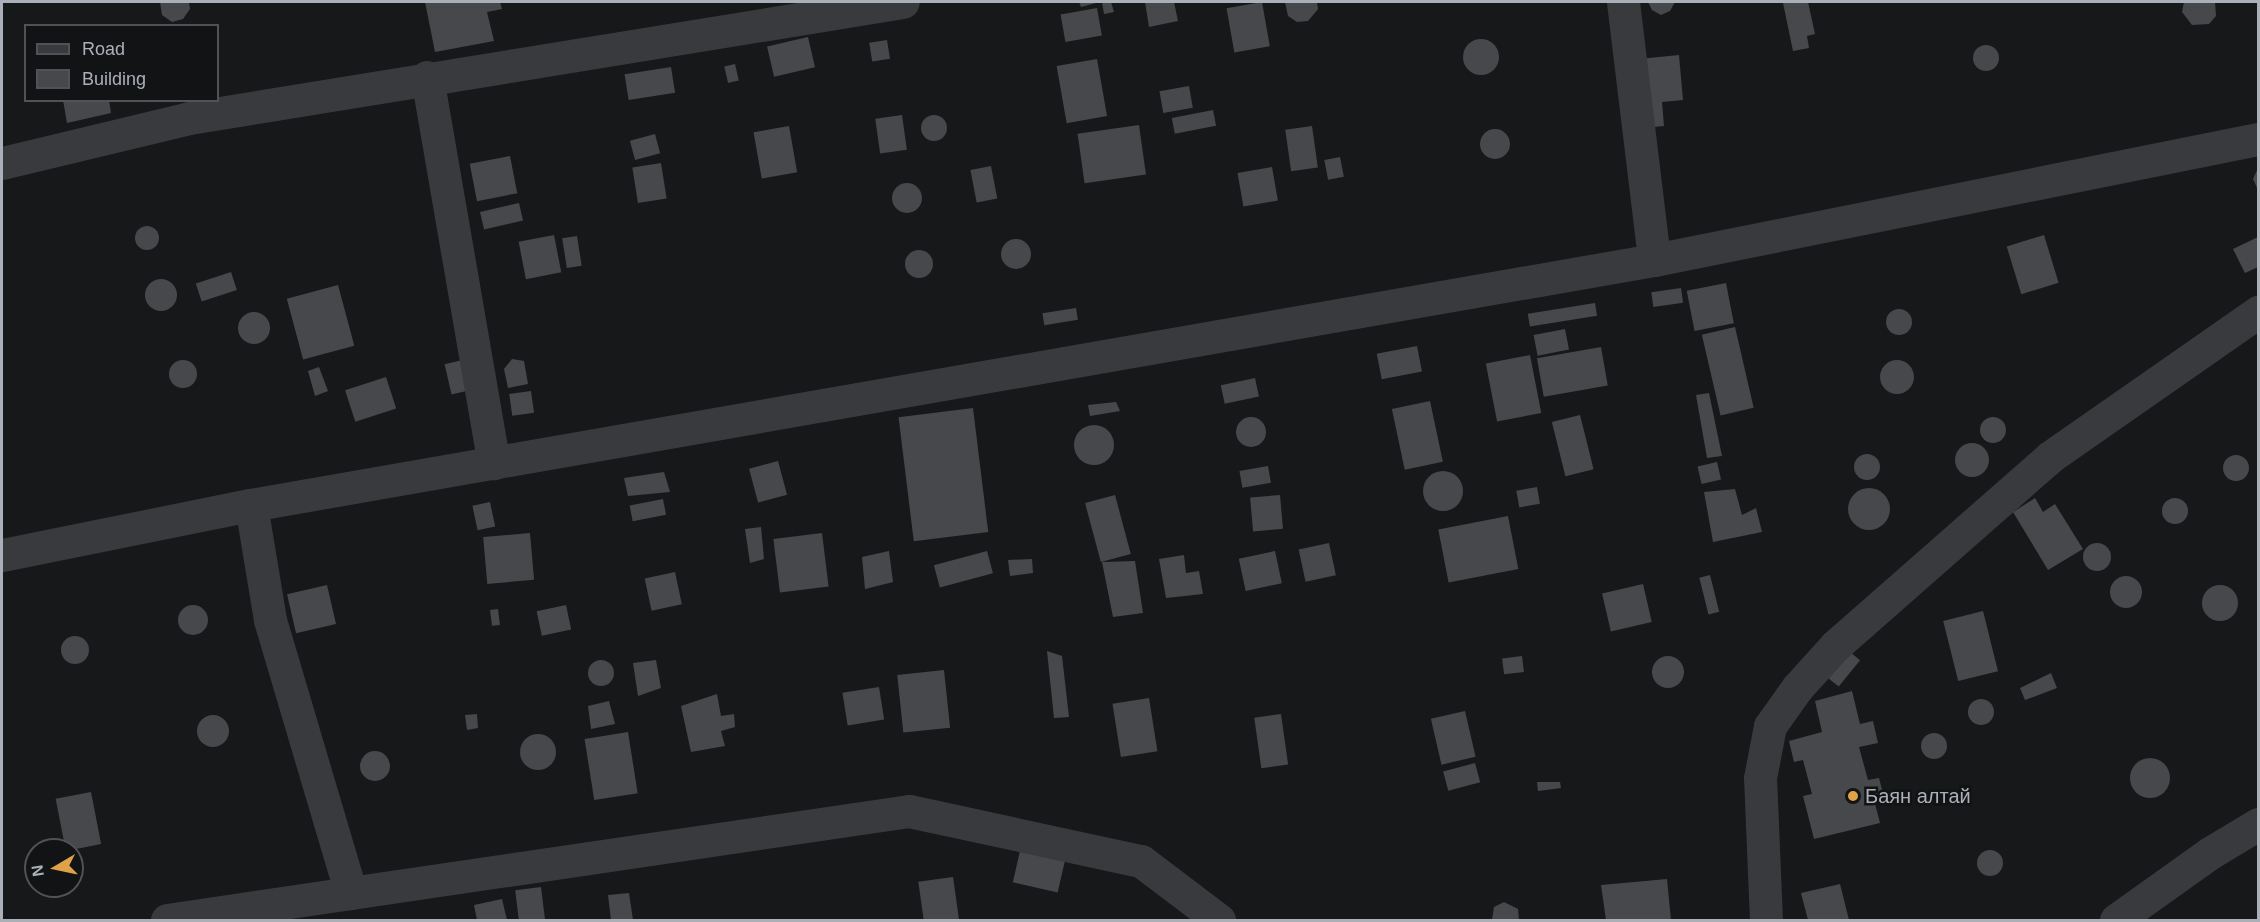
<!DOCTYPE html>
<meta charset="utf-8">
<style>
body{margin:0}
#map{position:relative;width:2260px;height:922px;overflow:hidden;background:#171819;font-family:Helvetica,sans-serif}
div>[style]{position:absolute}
.building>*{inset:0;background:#47484c;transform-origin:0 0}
.round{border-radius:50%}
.street>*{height:33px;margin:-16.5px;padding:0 16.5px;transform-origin:16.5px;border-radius:16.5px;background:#393a3e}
.dots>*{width:16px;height:16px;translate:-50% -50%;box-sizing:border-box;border:3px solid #121314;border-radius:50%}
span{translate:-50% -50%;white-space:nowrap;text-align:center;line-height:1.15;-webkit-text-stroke:5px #121314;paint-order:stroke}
.poi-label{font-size:20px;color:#abb0b8}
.left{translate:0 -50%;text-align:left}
.frame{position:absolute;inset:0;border:3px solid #abb0b8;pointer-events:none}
.legend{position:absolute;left:24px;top:24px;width:195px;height:78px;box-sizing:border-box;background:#121314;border:2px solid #4f5256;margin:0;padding:8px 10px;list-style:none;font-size:18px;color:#abb0b8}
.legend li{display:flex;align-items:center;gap:12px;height:30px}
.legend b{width:30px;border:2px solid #4f5256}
.north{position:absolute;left:24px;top:838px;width:60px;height:60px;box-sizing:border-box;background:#121314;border:2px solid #4f5256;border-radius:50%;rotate:261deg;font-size:16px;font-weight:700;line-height:24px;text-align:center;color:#abb0b8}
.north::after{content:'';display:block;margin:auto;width:21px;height:27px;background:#dfa249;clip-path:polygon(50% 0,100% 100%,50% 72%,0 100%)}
</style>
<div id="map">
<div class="building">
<i style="clip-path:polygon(160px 2px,189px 2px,190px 9px,183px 19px,172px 22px,162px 15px)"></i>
<i style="clip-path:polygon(425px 2px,500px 2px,502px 9px,487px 12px,494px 41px,435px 52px)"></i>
<i style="clip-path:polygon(1079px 2px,1100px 2px,1081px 7px)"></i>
<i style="clip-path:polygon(1102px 2px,1111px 2px,1114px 12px,1104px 14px)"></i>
<i style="clip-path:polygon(1145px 2px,1174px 2px,1178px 21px,1149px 27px)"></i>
<i style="left:1262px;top:2px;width:45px;height:36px;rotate:80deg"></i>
<i style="clip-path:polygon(1285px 2px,1317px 2px,1318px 9px,1308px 21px,1297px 22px,1288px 16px)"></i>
<i style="clip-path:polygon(1648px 2px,1675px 2px,1670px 11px,1661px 15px,1652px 10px)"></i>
<i style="clip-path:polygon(1808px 2px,1815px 34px,1807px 36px,1809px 48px,1793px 51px,1783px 3px)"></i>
<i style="clip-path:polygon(2184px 2px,2215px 2px,2216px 16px,2209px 24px,2192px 25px,2182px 12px)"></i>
<i style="left:1097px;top:8px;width:28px;height:37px;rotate:80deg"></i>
<i style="left:808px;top:37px;width:31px;height:42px;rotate:77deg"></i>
<i class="round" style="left:1463px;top:39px;width:36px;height:36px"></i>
<i style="left:887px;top:40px;width:19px;height:18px;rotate:81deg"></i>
<i class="round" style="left:1973px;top:45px;width:26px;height:26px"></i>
<i style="clip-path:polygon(1679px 55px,1683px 100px,1662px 102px,1664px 126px,1643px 128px,1639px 59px)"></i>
<i style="left:1097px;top:59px;width:58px;height:41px;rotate:80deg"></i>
<i style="left:735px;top:64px;width:17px;height:11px;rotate:77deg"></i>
<i style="left:671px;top:67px;width:26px;height:47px;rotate:81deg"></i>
<i style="left:1189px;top:86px;width:22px;height:30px;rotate:80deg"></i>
<i style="clip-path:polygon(63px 100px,109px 100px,111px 113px,67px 123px)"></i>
<i style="left:1213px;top:110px;width:16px;height:42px;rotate:79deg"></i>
<i class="round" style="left:921px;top:115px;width:26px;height:26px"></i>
<i style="left:902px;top:115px;width:35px;height:27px;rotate:82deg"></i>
<i style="left:1139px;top:125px;width:50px;height:62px;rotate:82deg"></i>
<i style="left:789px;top:126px;width:47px;height:36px;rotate:80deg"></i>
<i style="left:1312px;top:126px;width:42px;height:27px;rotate:82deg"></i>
<i class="round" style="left:1480px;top:129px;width:30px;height:30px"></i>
<i style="left:655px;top:134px;width:20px;height:26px;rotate:75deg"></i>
<i style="left:510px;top:156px;width:38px;height:41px;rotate:79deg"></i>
<i style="left:1340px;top:157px;width:20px;height:16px;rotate:79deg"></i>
<i style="left:661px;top:163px;width:36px;height:29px;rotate:81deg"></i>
<i style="left:991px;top:166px;width:33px;height:21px;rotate:79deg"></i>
<i style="left:1272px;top:167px;width:34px;height:35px;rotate:80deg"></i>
<i style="clip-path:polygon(2258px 168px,2258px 190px,2253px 179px)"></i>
<i class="round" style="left:892px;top:183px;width:30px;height:30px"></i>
<i style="left:519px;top:203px;width:18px;height:40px;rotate:77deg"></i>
<i class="round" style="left:135px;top:226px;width:24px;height:24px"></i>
<i style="left:554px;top:235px;width:38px;height:36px;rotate:79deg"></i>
<i style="left:2044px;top:235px;width:50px;height:39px;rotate:73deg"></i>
<i style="left:577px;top:236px;width:30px;height:15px;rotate:81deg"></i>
<i style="clip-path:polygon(2258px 237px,2258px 267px,2245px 273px,2233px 249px)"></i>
<i class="round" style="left:1001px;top:239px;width:30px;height:30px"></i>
<i class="round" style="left:905px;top:250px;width:28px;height:28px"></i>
<i style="left:231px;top:272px;width:19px;height:37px;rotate:72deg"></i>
<i class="round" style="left:145px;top:279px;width:32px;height:32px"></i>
<i style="left:1726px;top:283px;width:41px;height:40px;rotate:79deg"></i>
<i style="left:338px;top:285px;width:63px;height:53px;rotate:75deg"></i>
<i style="left:1681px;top:288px;width:15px;height:30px;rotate:82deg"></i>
<i style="left:1595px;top:303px;width:13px;height:68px;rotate:81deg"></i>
<i style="left:1076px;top:308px;width:12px;height:34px;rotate:81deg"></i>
<i class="round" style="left:1886px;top:309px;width:26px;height:26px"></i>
<i class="round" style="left:238px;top:312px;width:32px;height:32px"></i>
<i style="left:1735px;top:327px;width:83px;height:34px;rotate:77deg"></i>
<i style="left:1565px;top:329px;width:21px;height:32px;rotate:79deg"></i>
<i style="left:1417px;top:346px;width:26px;height:41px;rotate:79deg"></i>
<i style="left:1601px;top:347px;width:39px;height:65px;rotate:80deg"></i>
<i style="left:1530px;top:355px;width:59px;height:45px;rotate:79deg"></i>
<i style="left:467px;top:359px;width:31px;height:23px;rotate:77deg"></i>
<i style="clip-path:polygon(512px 359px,524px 361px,528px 384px,508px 388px,504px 369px)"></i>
<i class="round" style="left:1880px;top:360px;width:34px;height:34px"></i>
<i class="round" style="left:169px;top:360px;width:28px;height:28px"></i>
<i style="clip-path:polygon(319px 367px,328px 391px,315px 396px,308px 371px)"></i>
<i style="left:386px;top:377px;width:33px;height:43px;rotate:72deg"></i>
<i style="left:1255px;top:378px;width:19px;height:35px;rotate:78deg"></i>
<i style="left:531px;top:391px;width:22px;height:22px;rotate:82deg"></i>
<i style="clip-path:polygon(1709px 393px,1722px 456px,1707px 458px,1696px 395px)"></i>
<i style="left:1430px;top:401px;width:62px;height:39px;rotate:78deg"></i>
<i style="clip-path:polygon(1116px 402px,1120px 411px,1090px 416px,1088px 405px)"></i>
<i style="left:973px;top:408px;width:125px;height:75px;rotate:83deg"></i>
<i style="left:1580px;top:415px;width:56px;height:29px;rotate:76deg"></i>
<i class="round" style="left:1980px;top:417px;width:26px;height:26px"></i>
<i class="round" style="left:1236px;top:417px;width:30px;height:30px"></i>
<i class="round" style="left:1074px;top:425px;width:40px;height:40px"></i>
<i class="round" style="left:1955px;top:443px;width:34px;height:34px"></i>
<i class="round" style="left:1854px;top:454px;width:26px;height:26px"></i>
<i class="round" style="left:2223px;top:455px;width:26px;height:26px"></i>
<i style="left:778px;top:461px;width:35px;height:30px;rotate:75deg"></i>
<i style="left:1717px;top:462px;width:18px;height:20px;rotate:77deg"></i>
<i style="left:1268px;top:466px;width:17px;height:29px;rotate:80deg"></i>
<i class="round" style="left:1423px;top:471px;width:40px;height:40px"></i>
<i style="clip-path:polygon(664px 472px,670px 492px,628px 496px,624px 478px)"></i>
<i style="left:1537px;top:487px;width:17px;height:21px;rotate:80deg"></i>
<i class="round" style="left:1848px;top:488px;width:42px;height:42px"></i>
<i style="clip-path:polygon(1735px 489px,1742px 515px,1756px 508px,1762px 532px,1713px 542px,1704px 492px)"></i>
<i style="left:1115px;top:495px;width:61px;height:31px;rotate:75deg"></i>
<i style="left:1280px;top:495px;width:34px;height:30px;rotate:85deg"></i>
<i class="round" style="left:2162px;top:498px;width:26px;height:26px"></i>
<i style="clip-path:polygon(2035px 498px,2043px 512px,2055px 504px,2083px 549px,2048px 570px,2013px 512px)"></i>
<i style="left:663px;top:499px;width:16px;height:34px;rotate:79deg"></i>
<i style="left:490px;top:502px;width:25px;height:18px;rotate:78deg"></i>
<i style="left:1508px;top:516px;width:54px;height:71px;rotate:79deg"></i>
<i style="clip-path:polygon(761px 527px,764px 559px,750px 563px,745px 529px)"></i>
<i style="left:530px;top:533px;width:47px;height:47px;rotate:85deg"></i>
<i style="left:822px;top:533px;width:54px;height:49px;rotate:83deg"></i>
<i class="round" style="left:2083px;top:543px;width:28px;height:28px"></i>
<i style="left:1329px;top:543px;width:33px;height:31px;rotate:78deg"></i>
<i style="clip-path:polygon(889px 551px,893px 582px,865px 589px,862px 557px)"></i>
<i style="left:987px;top:551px;width:23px;height:55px;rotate:75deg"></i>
<i style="left:1275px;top:551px;width:33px;height:37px;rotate:78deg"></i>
<i style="clip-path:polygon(1184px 555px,1186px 573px,1199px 571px,1203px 594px,1166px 598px,1159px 559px)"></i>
<i style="clip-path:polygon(1032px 559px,1033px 573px,1010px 576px,1008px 560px)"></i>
<i style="clip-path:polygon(1135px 561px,1143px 613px,1113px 617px,1102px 562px)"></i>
<i style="left:675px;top:572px;width:33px;height:31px;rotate:78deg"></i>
<i style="left:1710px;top:575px;width:38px;height:11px;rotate:76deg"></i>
<i class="round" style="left:2110px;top:576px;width:32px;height:32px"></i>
<i style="left:1643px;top:584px;width:39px;height:42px;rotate:77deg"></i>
<i style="left:327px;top:585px;width:40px;height:41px;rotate:77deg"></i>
<i class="round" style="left:2202px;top:585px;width:36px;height:36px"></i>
<i style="left:566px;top:605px;width:25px;height:30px;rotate:78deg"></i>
<i class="round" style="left:178px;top:605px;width:30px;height:30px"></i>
<i style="left:498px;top:609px;width:16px;height:8px;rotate:83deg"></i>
<i style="left:1983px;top:611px;width:62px;height:41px;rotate:76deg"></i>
<i class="round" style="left:61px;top:636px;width:28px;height:28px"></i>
<i style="clip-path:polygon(1047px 651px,1062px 656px,1069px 717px,1054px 718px)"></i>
<i style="left:1850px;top:652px;width:13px;height:34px;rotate:39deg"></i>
<i style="left:1522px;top:656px;width:16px;height:20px;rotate:83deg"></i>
<i class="round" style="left:1652px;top:656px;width:32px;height:32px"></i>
<i class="round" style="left:588px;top:660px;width:26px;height:26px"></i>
<i style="clip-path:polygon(656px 660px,661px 688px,638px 696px,633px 663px)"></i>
<i style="left:944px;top:670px;width:58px;height:47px;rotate:84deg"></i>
<i style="clip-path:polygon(2051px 673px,2057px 688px,2025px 700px,2020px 688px)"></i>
<i style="left:879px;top:687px;width:33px;height:37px;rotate:81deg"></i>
<i style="clip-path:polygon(1852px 691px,1860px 724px,1873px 721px,1878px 743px,1859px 747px,1868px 780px,1879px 778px,1884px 797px,1874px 800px,1880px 823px,1814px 839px,1803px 796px,1812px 794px,1803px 760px,1794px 762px,1789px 741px,1822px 732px,1815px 701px)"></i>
<i style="clip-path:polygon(717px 694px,721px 716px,734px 714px,735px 727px,721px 731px,725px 746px,691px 752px,681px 706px)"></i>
<i style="left:1149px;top:698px;width:54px;height:37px;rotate:81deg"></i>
<i class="round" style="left:1968px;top:699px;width:26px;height:26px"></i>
<i style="clip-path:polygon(609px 701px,615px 724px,591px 729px,588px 706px)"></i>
<i style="left:1465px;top:711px;width:47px;height:35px;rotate:77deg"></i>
<i style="clip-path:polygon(477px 714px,478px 728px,467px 730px,465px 715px)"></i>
<i style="left:1281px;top:714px;width:51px;height:27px;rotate:82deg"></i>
<i class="round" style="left:197px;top:715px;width:32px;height:32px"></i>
<i style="left:628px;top:732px;width:62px;height:44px;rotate:81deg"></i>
<i class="round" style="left:1921px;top:733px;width:26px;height:26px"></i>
<i class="round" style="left:520px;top:734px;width:36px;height:36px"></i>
<i class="round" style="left:360px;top:751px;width:30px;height:30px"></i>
<i class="round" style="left:2130px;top:758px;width:40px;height:40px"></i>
<i style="left:1475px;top:763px;width:20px;height:33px;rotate:75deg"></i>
<i style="clip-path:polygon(1537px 782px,1560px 782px,1561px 788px,1538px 791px)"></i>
<i style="left:91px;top:792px;width:53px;height:36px;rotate:79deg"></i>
<i class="round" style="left:1977px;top:850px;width:26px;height:26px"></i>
<i style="left:1020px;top:851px;width:46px;height:32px;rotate:13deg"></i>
<i style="left:953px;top:877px;width:43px;height:35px;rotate:82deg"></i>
<i style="clip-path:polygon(1667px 879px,1671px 920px,1606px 920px,1601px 885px)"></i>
<i style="clip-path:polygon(1840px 884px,1849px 920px,1808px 920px,1801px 893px)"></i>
<i style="left:541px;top:887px;width:33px;height:26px;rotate:83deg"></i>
<i style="clip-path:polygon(629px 893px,633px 920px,611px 920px,608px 895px)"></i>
<i style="clip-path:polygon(502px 899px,507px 920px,477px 920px,474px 905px)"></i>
<i style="clip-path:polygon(1504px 902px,1518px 909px,1519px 920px,1492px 920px,1494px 907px)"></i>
</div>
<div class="street">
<i style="left:1623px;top:2px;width:260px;rotate:83.1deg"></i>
<i style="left:427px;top:77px;width:392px;rotate:80.2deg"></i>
<i style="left:2px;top:163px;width:192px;rotate:-13.5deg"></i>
<i style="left:189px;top:118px;width:723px;rotate:-9.23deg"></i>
<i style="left:251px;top:505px;width:117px;rotate:80.6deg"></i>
<i style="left:270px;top:620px;width:285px;rotate:73.5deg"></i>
<i style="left:2px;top:555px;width:254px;rotate:-11.4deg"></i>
<i style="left:251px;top:505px;width:1424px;rotate:-9.91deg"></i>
<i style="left:1654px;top:260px;width:616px;rotate:-11.33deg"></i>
<i style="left:167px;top:920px;width:750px;rotate:-8.36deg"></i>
<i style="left:909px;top:811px;width:237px;rotate:12.2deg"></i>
<i style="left:1141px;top:861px;width:98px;rotate:37.1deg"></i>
<i style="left:1766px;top:920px;width:142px;rotate:-92.4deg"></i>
<i style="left:1760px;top:778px;width:53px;rotate:-79.1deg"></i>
<i style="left:1770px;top:726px;width:47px;rotate:-54.6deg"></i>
<i style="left:1797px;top:688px;width:57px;rotate:-47.9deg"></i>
<i style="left:1835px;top:646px;width:286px;rotate:-41.3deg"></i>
<i style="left:2050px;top:457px;width:254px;rotate:-34.9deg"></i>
<i style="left:2116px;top:920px;width:115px;rotate:-35.5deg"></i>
<i style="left:2210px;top:853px;width:56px;rotate:-31.1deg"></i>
</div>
<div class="dots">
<i style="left:1853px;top:796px;background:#dfa249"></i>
</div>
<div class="poi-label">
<span class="left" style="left:1865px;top:796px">Баян алтай</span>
</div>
<div class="frame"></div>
<ul class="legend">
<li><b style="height:8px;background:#393a3e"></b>Road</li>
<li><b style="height:16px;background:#47484c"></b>Building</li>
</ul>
<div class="north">N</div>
</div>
